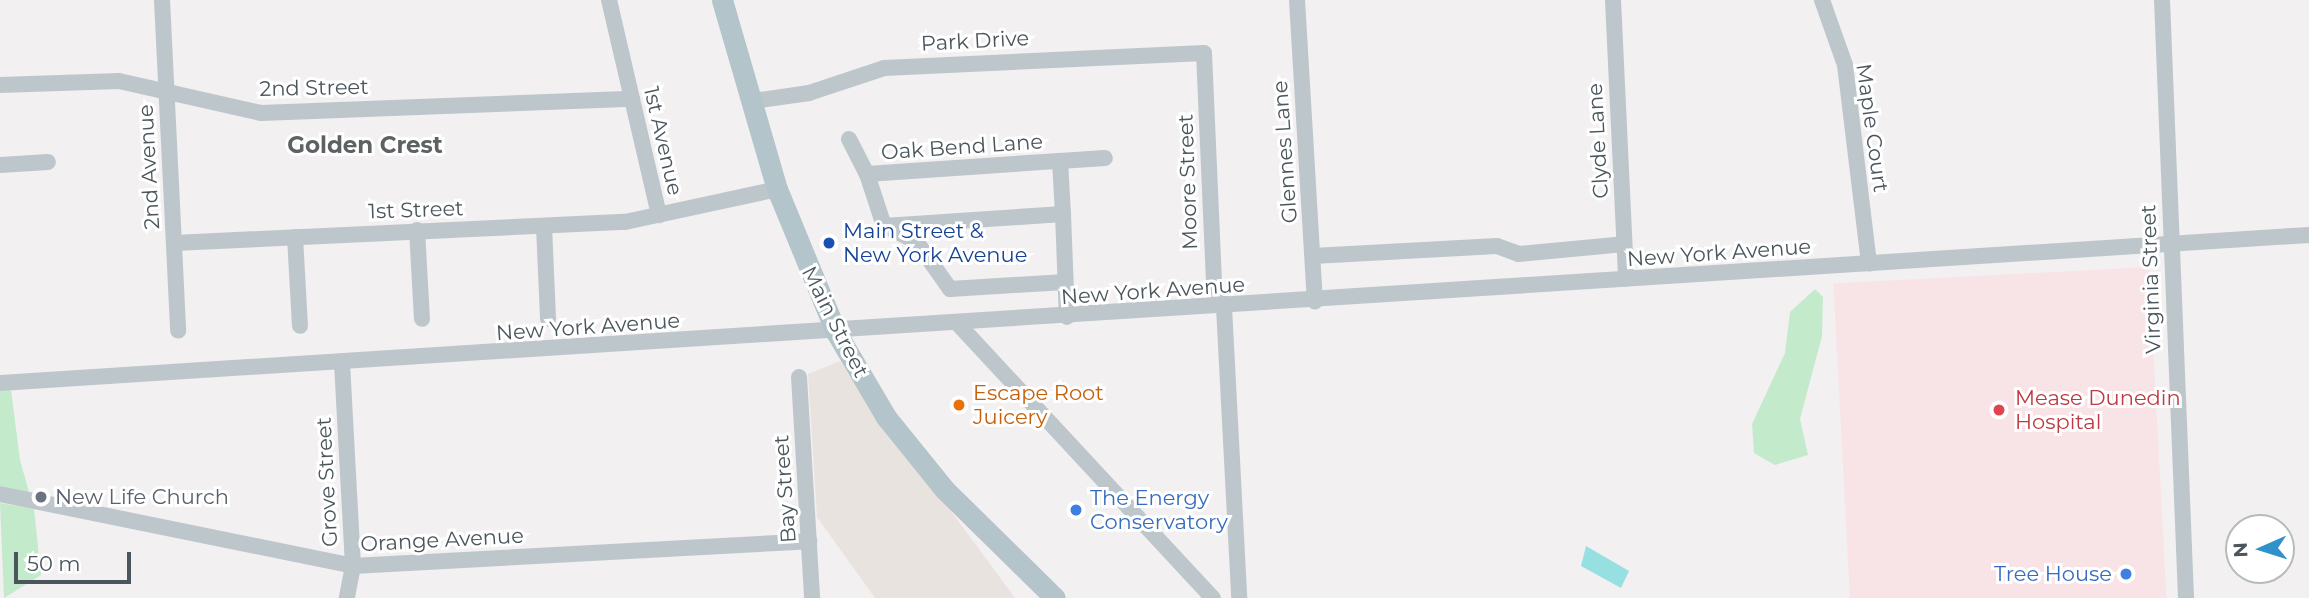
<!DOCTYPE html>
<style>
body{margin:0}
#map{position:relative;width:2309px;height:598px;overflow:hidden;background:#f2f0f0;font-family:Montserrat,sans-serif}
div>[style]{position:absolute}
.commercial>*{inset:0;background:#e8e3de}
.medical>*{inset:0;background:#f8e4e6;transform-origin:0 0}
.green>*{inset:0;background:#c4eacc}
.water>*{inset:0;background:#97e0e1}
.minor>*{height:16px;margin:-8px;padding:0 8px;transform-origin:8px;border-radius:8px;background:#bdc6cb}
.major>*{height:21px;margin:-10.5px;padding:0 10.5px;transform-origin:10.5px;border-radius:10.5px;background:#b3c4cb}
.dots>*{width:19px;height:19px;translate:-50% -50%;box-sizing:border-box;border:4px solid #fff;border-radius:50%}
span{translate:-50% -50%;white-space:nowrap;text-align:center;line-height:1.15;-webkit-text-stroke:6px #fff;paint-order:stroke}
.street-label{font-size:21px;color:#4a565b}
.transit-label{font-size:21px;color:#164399}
.left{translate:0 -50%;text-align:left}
.food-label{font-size:21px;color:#c56008}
.health-label{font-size:21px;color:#be3a42}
.worship-label{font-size:21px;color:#5b616d}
.shop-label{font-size:21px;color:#366cbe}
.right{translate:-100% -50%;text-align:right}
.neighbourhood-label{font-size:23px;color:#5d6164;font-weight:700}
.north{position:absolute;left:2225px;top:514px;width:70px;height:70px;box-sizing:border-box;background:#fff;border:2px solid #b7bbbd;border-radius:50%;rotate:267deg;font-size:19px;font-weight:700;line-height:28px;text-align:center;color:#4a565b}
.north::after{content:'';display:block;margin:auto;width:24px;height:32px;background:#3192cb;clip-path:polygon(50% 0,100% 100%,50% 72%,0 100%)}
.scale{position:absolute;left:14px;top:552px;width:117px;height:32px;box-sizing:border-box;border:4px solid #4a565b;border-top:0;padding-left:9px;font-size:21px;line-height:24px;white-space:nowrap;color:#4a565b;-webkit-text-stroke:5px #fff;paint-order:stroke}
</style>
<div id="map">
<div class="commercial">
<i style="clip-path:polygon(840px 361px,853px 378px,1015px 598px,875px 598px,817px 517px,808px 374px)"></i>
</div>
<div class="medical">
<i style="left:2149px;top:267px;width:331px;height:316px;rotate:87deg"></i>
</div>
<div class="green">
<i style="clip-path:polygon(1815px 289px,1823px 297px,1822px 336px,1800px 419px,1808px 455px,1775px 465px,1754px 453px,1752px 424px,1785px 353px,1790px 312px)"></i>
<i style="clip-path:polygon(11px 390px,20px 460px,29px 492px,0 486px,0 391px)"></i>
<i style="clip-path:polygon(0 503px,34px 509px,41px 575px,4px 598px)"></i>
</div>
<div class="water">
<i style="clip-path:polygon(1586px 546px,1629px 571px,1621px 588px,1581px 566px)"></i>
</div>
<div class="minor">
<i style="left:162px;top:0;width:331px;rotate:87.2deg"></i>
<i style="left:609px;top:0;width:221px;rotate:76.9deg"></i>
<i style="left:1297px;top:0;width:302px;rotate:86.6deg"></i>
<i style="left:1613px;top:0;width:279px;rotate:87.3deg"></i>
<i style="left:1822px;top:0;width:69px;rotate:70.5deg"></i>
<i style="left:1845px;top:65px;width:200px;rotate:83.1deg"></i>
<i style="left:2162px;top:0;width:598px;rotate:87.7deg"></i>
<i style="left:0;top:85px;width:119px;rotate:-1.9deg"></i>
<i style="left:119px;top:81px;width:146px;rotate:12.7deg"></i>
<i style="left:261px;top:113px;width:371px;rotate:-2.2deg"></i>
<i style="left:753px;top:101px;width:57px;rotate:-8.1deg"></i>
<i style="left:809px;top:93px;width:79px;rotate:-18.4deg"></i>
<i style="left:884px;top:68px;width:320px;rotate:-2.7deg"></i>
<i style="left:1204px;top:53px;width:231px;rotate:87.5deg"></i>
<i style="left:1214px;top:284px;width:25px;rotate:67deg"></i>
<i style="left:1224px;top:307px;width:291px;rotate:87deg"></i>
<i style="left:849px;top:139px;width:39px;rotate:63deg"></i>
<i style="left:1060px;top:161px;width:45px;rotate:-3.8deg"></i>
<i style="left:0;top:165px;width:48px;rotate:-3.6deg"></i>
<i style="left:1063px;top:214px;width:179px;rotate:176.2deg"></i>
<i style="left:884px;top:226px;width:55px;rotate:-108.1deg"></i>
<i style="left:867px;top:174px;width:193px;rotate:-3.9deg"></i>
<i style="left:1060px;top:161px;width:53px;rotate:86.8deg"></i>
<i style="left:1063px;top:214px;width:103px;rotate:87.8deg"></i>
<i style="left:544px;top:226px;width:93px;rotate:87.5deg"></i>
<i style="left:887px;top:227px;width:32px;rotate:26deg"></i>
<i style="left:916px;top:241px;width:59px;rotate:54.7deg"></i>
<i style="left:950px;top:289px;width:115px;rotate:-3.5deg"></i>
<i style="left:417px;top:230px;width:89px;rotate:86.8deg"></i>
<i style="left:295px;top:237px;width:89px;rotate:86.8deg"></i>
<i style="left:174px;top:243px;width:451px;rotate:-2.7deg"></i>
<i style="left:625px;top:222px;width:156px;rotate:-12.2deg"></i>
<i style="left:1313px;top:256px;width:184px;rotate:-3.1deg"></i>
<i style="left:1497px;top:246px;width:23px;rotate:20deg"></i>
<i style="left:1519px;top:254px;width:105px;rotate:-5.4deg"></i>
<i style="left:959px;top:325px;width:373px;rotate:47.1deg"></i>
<i style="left:342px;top:363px;width:203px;rotate:86.9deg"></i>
<i style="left:353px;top:566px;width:33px;rotate:101deg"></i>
<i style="left:799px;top:377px;width:221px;rotate:86.6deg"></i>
<i style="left:0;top:383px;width:2314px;rotate:-3.67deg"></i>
<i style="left:0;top:494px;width:360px;rotate:11.5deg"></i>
<i style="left:353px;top:566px;width:457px;rotate:-3.1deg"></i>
</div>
<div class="major">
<i style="left:722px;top:0;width:197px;rotate:73.8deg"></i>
<i style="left:777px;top:189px;width:155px;rotate:67.6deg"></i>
<i style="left:836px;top:332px;width:99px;rotate:59.5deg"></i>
<i style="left:886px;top:417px;width:94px;rotate:51.1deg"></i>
<i style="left:945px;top:490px;width:154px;rotate:44.5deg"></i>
</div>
<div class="dots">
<i style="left:829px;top:243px;background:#1a4fb4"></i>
<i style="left:959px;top:405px;background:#e8710a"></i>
<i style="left:1999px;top:410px;background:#e0444e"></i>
<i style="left:41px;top:497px;background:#6b7280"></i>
<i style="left:1076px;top:510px;background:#3f7fe0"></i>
<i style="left:2126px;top:574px;background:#3f7fe0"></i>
</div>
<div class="street-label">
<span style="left:975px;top:41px;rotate:-3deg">Park Drive</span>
<span style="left:314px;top:88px;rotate:-1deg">2nd Street</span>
<span style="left:1872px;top:128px;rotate:82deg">Maple Court</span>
<span style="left:663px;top:141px;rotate:77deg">1st Avenue</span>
<span style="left:1598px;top:141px;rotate:-93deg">Clyde Lane</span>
<span style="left:962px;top:147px;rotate:-4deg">Oak Bend Lane</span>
<span style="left:1285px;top:152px;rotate:-94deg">Glennes Lane</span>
<span style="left:149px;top:167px;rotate:-93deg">2nd Avenue</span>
<span style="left:1188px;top:182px;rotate:-92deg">Moore Street</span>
<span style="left:416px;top:210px;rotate:-2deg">1st Street</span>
<span style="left:1719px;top:253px;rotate:-4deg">New York Avenue</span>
<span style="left:2151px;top:279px;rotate:-92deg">Virginia Street</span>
<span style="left:1153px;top:291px;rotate:-4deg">New York Avenue</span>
<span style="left:835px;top:322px;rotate:63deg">Main Street</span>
<span style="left:588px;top:327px;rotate:-4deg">New York Avenue</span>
<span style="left:327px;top:482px;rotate:-93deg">Grove Street</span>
<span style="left:785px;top:489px;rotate:-94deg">Bay Street</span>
<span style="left:442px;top:540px;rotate:-3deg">Orange Avenue</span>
</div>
<div class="transit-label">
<span class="left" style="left:843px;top:243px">Main Street &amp;<br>New York Avenue</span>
</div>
<div class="food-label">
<span class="left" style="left:973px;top:405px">Escape Root<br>Juicery</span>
</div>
<div class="health-label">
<span class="left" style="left:2015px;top:410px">Mease Dunedin<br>Hospital</span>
</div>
<div class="worship-label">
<span class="left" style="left:55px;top:497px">New Life Church</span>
</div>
<div class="shop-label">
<span class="left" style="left:1090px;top:510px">The Energy<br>Conservatory</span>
<span class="right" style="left:2112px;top:574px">Tree House</span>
</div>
<div class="neighbourhood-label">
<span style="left:365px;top:145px">Golden Crest</span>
</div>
<div class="north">N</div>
<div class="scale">50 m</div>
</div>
